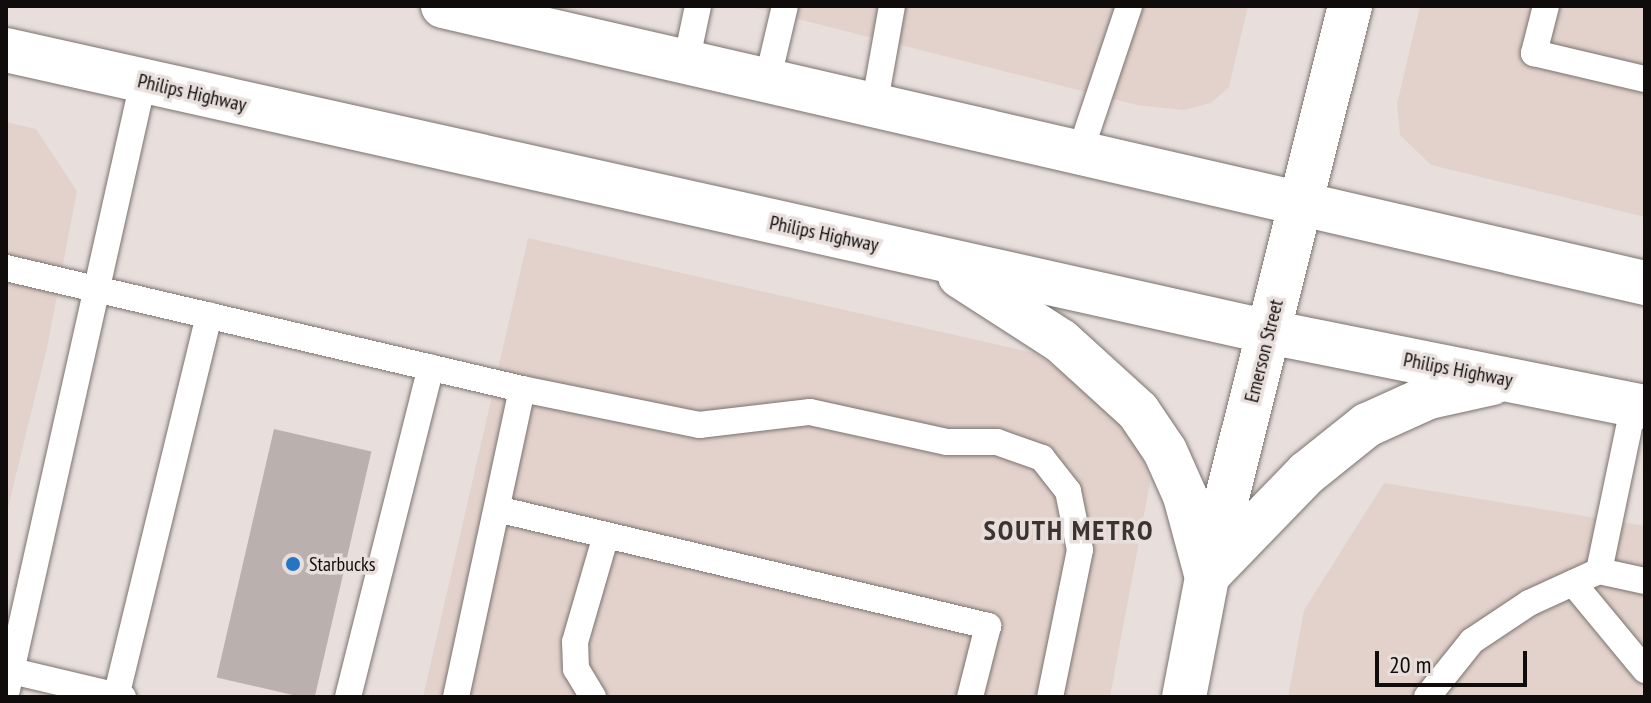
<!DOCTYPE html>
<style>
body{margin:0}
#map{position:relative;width:1651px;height:703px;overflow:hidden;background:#e8dfdc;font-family:"PT Sans Narrow",sans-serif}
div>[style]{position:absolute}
.built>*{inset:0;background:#e3d2cc}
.building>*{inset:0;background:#bab1af;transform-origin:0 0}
.roads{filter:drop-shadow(0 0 2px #7b7370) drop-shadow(0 0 2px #7b7370)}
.lane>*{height:26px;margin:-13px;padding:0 13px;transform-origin:13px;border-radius:13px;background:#fff}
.primary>*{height:44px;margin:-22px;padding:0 22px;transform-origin:22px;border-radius:22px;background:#fff}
.dots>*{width:22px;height:22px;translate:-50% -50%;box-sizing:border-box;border:4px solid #e8dfdc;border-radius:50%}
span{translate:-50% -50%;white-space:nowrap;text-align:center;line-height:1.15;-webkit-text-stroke:7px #e8dfdc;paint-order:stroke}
.street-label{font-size:20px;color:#0f0c0b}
.poi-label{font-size:20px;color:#0f0c0b}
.left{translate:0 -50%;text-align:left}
.district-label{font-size:28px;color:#3b3431;font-weight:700;letter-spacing:2px}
.frame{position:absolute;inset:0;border:8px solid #0f0c0b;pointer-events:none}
.scale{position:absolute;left:1375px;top:651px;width:152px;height:36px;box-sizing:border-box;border:4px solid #0f0c0b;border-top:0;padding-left:10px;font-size:24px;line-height:28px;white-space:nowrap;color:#0f0c0b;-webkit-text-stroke:6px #e8dfdc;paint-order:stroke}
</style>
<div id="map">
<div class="built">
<i style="clip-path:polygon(746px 6px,1248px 6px,1229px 87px,1211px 103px,1184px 110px,1137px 105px)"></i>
<i style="clip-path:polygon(1420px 6px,1645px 6px,1645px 217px,1431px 165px,1400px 135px,1397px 104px)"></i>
<i style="clip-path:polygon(6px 122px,36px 129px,77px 191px,47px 348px,6px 516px)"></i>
<i style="clip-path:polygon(528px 238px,1034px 353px,1092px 391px,1135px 435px,1150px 483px,1110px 697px,423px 697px)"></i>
<i style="clip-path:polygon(1384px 483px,1645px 526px,1645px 697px,1288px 697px,1304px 610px)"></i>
</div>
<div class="building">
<i style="left:274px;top:429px;width:100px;height:255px;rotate:13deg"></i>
</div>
<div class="roads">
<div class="lane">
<i style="left:1546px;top:6px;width:49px;rotate:104.3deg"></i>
<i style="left:1534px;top:53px;width:114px;rotate:13.2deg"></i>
<i style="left:686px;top:63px;width:58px;rotate:-78.1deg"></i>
<i style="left:767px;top:82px;width:78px;rotate:-76.7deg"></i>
<i style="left:874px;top:107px;width:103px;rotate:-79.9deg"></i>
<i style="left:1079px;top:155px;width:157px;rotate:-71.4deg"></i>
<i style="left:6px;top:268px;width:530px;rotate:13.2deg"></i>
<i style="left:497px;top:509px;width:505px;rotate:13.4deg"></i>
<i style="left:988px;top:626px;width:73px;rotate:104.2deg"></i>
<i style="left:1599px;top:571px;width:171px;rotate:-78.2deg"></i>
<i style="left:1573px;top:583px;width:113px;rotate:50.4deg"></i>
<i style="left:12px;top:671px;width:114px;rotate:13.2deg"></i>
<i style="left:6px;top:694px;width:627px;rotate:-77.38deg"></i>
<i style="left:116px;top:697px;width:393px;rotate:-76.3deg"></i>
<i style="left:348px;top:697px;width:340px;rotate:-75.9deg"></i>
<i style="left:456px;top:697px;width:315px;rotate:-77.9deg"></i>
<i style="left:522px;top:389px;width:181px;rotate:11.5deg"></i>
<i style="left:699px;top:425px;width:112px;rotate:-6.7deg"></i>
<i style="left:810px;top:412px;width:140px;rotate:12.4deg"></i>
<i style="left:947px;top:442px;width:50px"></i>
<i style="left:997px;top:442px;width:48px;rotate:19.6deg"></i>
<i style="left:1042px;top:458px;width:42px;rotate:51.8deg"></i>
<i style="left:1068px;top:491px;width:60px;rotate:78.5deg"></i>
<i style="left:1080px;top:550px;width:150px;rotate:101.5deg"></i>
<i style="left:593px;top:697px;width:33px;rotate:-121deg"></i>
<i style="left:576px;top:669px;width:27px;rotate:-92deg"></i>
<i style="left:575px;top:642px;width:111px;rotate:-73.8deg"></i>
<i style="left:1427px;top:697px;width:72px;rotate:-51.2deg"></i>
<i style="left:1472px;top:641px;width:69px;rotate:-33.7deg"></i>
<i style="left:1529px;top:603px;width:77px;rotate:-24.6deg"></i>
<i style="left:1599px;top:571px;width:47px;rotate:12.3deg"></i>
</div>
<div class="primary">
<i style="left:443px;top:6px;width:1234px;rotate:12.98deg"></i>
<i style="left:6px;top:50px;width:1294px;rotate:12.59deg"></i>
<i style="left:1269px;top:332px;width:383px;rotate:11.3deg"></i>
<i style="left:960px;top:276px;width:120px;rotate:32.8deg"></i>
<i style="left:1061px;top:341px;width:104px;rotate:42.3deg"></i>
<i style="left:1138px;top:411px;width:48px;rotate:56deg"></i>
<i style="left:1165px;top:451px;width:49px;rotate:66deg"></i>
<i style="left:1185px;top:496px;width:81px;rotate:74.9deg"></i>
<i style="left:1208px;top:575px;width:142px;rotate:-45.9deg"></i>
<i style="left:1307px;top:473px;width:77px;rotate:-38.7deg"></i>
<i style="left:1367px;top:425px;width:68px;rotate:-24.3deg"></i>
<i style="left:1429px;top:397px;width:65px;rotate:-12.5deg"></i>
<i style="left:1184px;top:697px;width:122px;rotate:-79.1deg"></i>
<i style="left:1207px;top:577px;width:589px;rotate:-75.94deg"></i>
</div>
</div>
<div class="dots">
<i style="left:293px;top:564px;background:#2575c4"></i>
</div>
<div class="street-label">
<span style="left:192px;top:93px;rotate:13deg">Philips Highway</span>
<span style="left:824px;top:234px;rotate:12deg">Philips Highway</span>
<span style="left:1264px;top:351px;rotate:-76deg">Emerson Street</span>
<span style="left:1458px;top:370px;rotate:11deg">Philips Highway</span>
</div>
<div class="poi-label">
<span class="left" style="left:309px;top:564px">Starbucks</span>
</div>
<div class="district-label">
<span style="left:1069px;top:530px">SOUTH METRO</span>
</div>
<div class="frame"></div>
<div class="scale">20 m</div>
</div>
